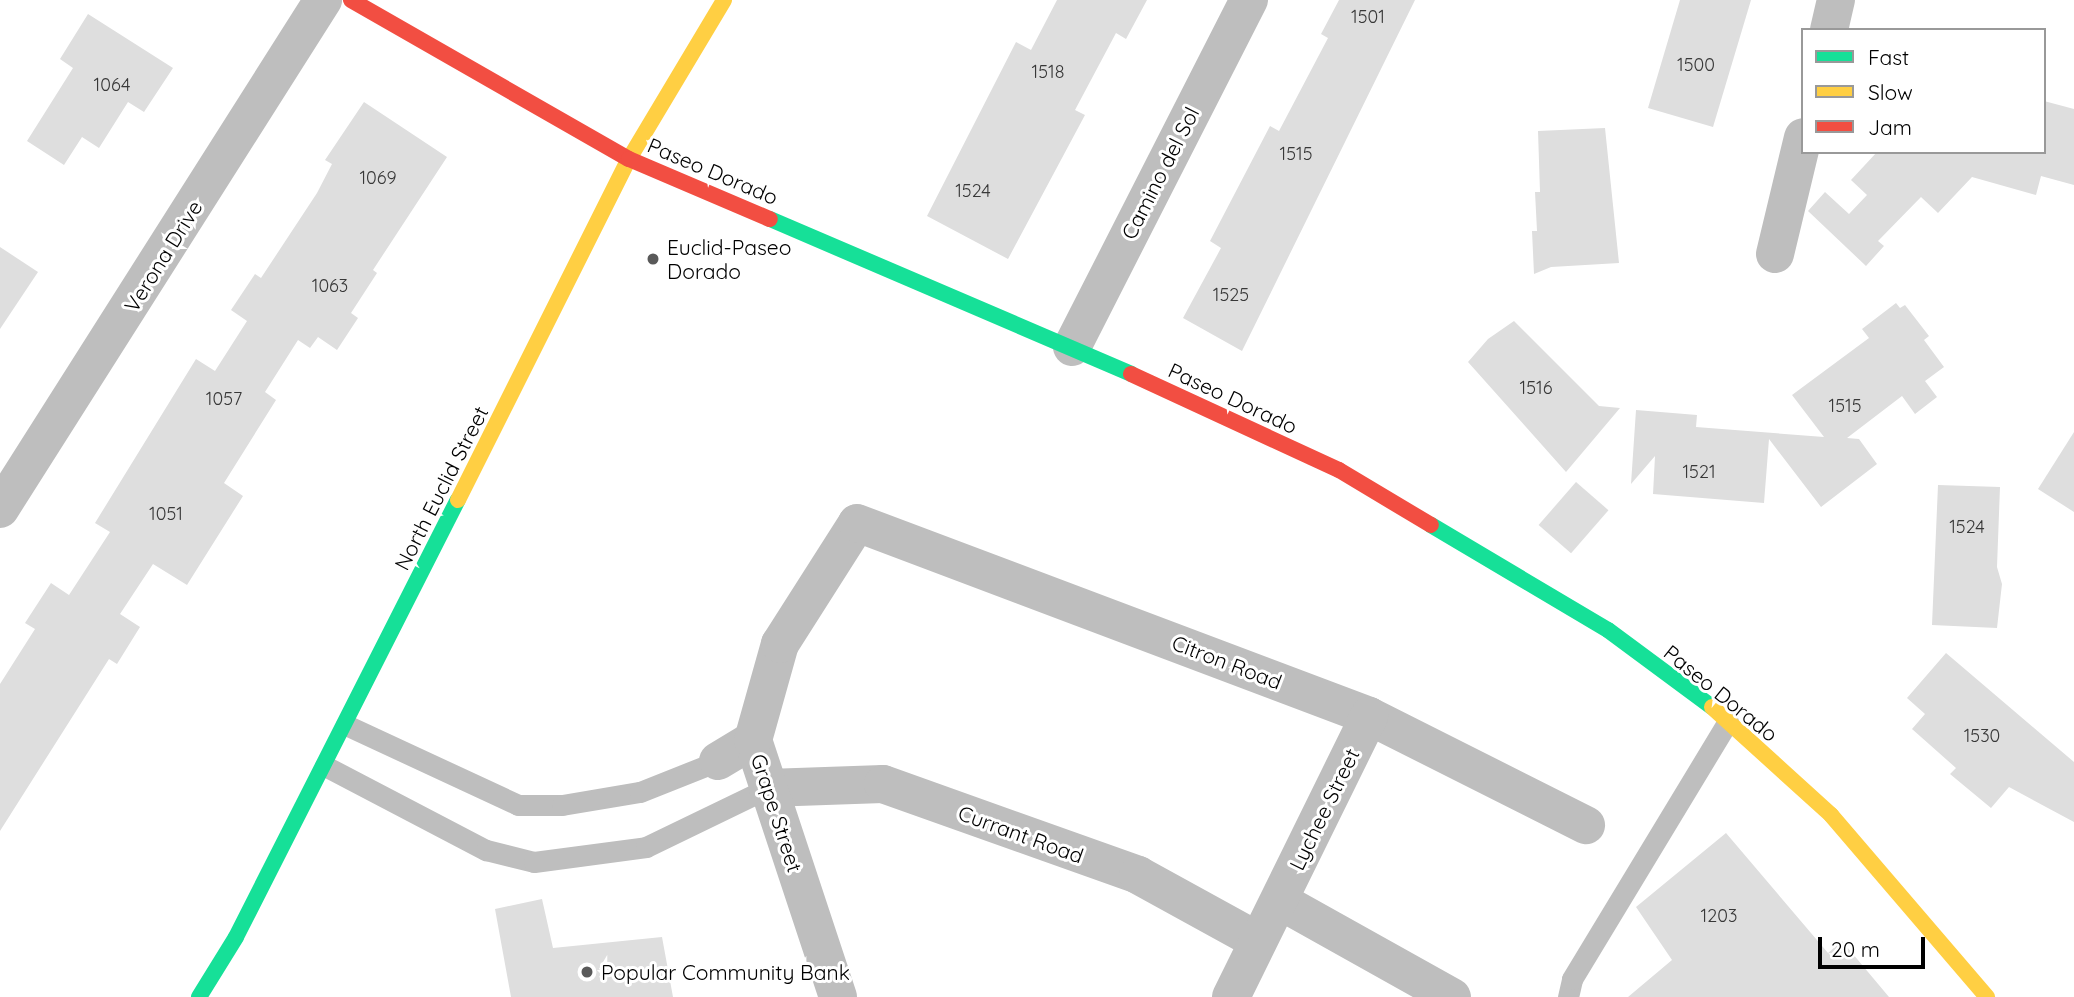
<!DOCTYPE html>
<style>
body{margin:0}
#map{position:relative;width:2074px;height:997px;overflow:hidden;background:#fff;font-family:Quicksand,sans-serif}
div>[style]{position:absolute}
.building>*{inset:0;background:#dedede;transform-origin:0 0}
.lane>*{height:21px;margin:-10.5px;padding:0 10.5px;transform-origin:10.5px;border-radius:10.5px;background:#bebebe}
.street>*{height:38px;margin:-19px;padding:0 19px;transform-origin:19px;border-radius:19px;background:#bebebe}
.fast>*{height:16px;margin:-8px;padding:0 8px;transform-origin:8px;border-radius:8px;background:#16e098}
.slow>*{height:16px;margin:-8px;padding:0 8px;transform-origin:8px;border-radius:8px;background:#ffcf43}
.jam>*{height:16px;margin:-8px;padding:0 8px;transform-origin:8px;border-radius:8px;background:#f24e42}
.dots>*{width:19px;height:19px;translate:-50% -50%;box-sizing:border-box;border:4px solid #fff;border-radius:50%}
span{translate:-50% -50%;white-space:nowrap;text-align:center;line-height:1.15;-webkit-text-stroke:6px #fff;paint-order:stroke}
.number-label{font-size:18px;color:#383838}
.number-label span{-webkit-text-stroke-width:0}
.street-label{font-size:21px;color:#000}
.poi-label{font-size:21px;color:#000}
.left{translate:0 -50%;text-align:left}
.legend{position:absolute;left:1801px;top:28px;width:245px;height:126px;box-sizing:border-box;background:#fff;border:2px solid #999;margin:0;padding:9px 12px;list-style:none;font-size:21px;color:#000}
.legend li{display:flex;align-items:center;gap:14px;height:35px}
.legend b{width:35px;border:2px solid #999}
.scale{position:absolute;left:1818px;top:937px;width:107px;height:32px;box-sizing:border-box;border:4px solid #000;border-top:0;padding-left:9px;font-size:21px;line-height:24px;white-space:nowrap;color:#000;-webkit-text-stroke:5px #fff;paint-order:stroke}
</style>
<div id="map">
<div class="building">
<i style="clip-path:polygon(1057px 0,1147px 0,1126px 39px,1116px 33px,1075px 110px,1085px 115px,1008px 259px,927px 216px,1016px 42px,1031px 50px)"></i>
<i style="clip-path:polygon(1339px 0,1415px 0,1242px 351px,1183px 318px,1221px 248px,1210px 241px,1270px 126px,1279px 131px,1328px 38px,1321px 34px)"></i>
<i style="clip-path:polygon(1680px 0,1751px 0,1713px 127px,1648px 108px)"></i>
<i style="clip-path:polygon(88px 14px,173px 68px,144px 112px,128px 102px,99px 148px,82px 137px,64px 165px,27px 141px,73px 68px,60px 59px)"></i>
<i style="clip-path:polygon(2044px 101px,2074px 109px,2074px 185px,2041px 176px,2036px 195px,1972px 177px,1938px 213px,1921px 197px,1878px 241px,1884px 246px,1866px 266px,1808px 211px,1825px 192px,1849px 214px,1867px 195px,1851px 180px,1877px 152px,2044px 152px)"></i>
<i style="clip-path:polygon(364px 102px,447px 157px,373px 270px,377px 273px,351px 313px,358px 318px,337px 350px,318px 337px,310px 348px,298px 340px,265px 392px,276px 400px,224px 483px,243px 496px,187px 585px,153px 564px,120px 614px,140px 627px,117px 664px,109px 659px,0 831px,0 684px,35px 629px,25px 623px,51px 583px,69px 595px,110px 532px,95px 523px,196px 359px,215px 371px,247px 321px,231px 310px,255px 274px,261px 278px,317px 193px,332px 164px,325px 160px)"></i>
<i style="clip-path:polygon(1605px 128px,1619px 263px,1551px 267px,1534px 274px,1532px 231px,1537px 231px,1535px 192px,1540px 192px,1538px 131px)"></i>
<i style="clip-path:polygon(0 247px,38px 272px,0 329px)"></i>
<i style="clip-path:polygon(1896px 303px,1900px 308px,1905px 305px,1929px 336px,1924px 340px,1944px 367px,1925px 381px,1937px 397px,1915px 414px,1902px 396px,1847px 438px,1859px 439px,1877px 464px,1821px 507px,1769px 439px,1764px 503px,1653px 494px,1655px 456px,1631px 484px,1636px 410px,1697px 415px,1696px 427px,1824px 437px,1792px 395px,1869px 338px,1862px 329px)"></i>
<i style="clip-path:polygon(1514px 321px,1599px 406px,1620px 408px,1566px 472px,1468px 362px,1488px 339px)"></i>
<i style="clip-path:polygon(2074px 432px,2074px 512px,2038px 489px)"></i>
<i style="left:1576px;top:482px;width:43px;height:57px;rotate:41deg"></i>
<i style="clip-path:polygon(1938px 485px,2000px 487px,1997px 567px,2002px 584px,1997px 628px,1932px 625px)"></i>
<i style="clip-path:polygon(1946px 653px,2074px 762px,2074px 822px,2009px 787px,1991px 808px,1950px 774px,1956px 768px,1912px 729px,1925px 714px,1907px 698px)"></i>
<i style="clip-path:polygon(1726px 833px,1828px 953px,1842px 941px,1889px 997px,1628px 997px,1672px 960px,1636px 907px)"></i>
<i style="clip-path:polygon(542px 899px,553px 948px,662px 937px,673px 997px,511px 997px,495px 909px)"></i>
</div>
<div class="lane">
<i style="left:346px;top:725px;width:190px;rotate:24.9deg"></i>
<i style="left:518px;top:805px;width:44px"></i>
<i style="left:562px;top:805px;width:79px;rotate:-9.5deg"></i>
<i style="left:640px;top:792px;width:84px;rotate:-21.7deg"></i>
<i style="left:325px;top:766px;width:182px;rotate:27.6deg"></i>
<i style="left:486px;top:850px;width:49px;rotate:14deg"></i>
<i style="left:534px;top:862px;width:113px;rotate:-7.6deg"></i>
<i style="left:646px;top:847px;width:136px;rotate:-25.8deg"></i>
<i style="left:1568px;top:997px;width:18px;rotate:-77deg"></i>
<i style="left:1572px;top:979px;width:301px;rotate:-58.8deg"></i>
</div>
<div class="street">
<i style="left:1829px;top:30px;width:31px;rotate:-77deg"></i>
<i style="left:1775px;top:254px;width:120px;rotate:-76.5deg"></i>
<i style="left:1072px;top:347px;width:390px;rotate:-63deg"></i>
<i style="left:0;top:509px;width:603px;rotate:-57.6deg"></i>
<i style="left:718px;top:761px;width:41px;rotate:-31deg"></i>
<i style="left:768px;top:788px;width:115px;rotate:-2deg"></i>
<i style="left:883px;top:784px;width:271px;rotate:19.6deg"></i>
<i style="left:1138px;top:875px;width:137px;rotate:28.8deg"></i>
<i style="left:1280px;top:901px;width:197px;rotate:29.2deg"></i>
<i style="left:838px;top:997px;width:271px;rotate:-108.3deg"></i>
<i style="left:753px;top:740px;width:100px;rotate:-74.3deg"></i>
<i style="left:780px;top:644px;width:143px;rotate:-57.5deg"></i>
<i style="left:857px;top:523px;width:547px;rotate:20.65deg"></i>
<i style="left:1369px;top:716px;width:243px;rotate:26.7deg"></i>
<i style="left:1231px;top:997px;width:313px;rotate:-63.8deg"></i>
</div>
<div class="fast">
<i style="left:770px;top:219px;width:393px;rotate:23.2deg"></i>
<i style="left:1431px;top:525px;width:206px;rotate:30.7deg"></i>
<i style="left:1608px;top:630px;width:129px;rotate:36.5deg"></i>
<i style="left:199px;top:997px;width:70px;rotate:-58.3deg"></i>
<i style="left:236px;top:937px;width:490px;rotate:-63.1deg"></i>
</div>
<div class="slow">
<i style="left:458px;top:500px;width:381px;rotate:-63.4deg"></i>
<i style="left:629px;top:159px;width:185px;rotate:-59.1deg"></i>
<i style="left:1712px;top:707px;width:161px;rotate:42.2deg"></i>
<i style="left:1831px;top:815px;width:240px;rotate:49.4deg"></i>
</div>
<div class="jam">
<i style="left:351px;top:0;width:320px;rotate:29.8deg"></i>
<i style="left:629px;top:159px;width:153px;rotate:23.1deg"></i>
<i style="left:1131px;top:374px;width:229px;rotate:24.8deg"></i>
<i style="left:1339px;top:470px;width:107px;rotate:30.9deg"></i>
</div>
<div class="dots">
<i style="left:653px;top:259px;background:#595959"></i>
<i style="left:587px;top:972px;background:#595959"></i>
</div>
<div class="number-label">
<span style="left:1368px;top:17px">1501</span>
<span style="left:1696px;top:65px">1500</span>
<span style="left:1048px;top:72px">1518</span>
<span style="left:112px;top:85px">1064</span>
<span style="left:1296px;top:154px">1515</span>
<span style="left:378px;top:178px">1069</span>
<span style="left:973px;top:191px">1524</span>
<span style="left:330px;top:286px">1063</span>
<span style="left:1231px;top:295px">1525</span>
<span style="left:1536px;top:388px">1516</span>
<span style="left:224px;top:399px">1057</span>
<span style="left:1845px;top:406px">1515</span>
<span style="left:1699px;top:472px">1521</span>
<span style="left:166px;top:514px">1051</span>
<span style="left:1967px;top:527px">1524</span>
<span style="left:1982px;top:736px">1530</span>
<span style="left:1719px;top:916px">1203</span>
</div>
<div class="street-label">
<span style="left:713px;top:171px;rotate:23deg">Paseo Dorado</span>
<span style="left:1160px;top:173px;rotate:-63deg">Camino del Sol</span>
<span style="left:163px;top:256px;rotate:-58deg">Verona Drive</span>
<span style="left:1233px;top:398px;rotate:25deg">Paseo Dorado</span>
<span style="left:441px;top:488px;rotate:-63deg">North Euclid Street</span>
<span style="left:1227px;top:662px;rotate:21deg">Citron Road</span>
<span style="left:1721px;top:693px;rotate:39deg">Paseo Dorado</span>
<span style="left:1324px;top:809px;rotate:-64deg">Lychee Street</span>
<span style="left:777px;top:813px;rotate:72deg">Grape Street</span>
<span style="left:1021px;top:834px;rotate:20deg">Currant Road</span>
</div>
<div class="poi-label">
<span class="left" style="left:667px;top:259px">Euclid-Paseo<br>Dorado</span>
<span class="left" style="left:601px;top:972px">Popular Community Bank</span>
</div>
<ul class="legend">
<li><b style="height:9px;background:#16e098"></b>Fast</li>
<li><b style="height:9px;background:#ffcf43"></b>Slow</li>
<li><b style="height:9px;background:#f24e42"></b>Jam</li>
</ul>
<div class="scale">20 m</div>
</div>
